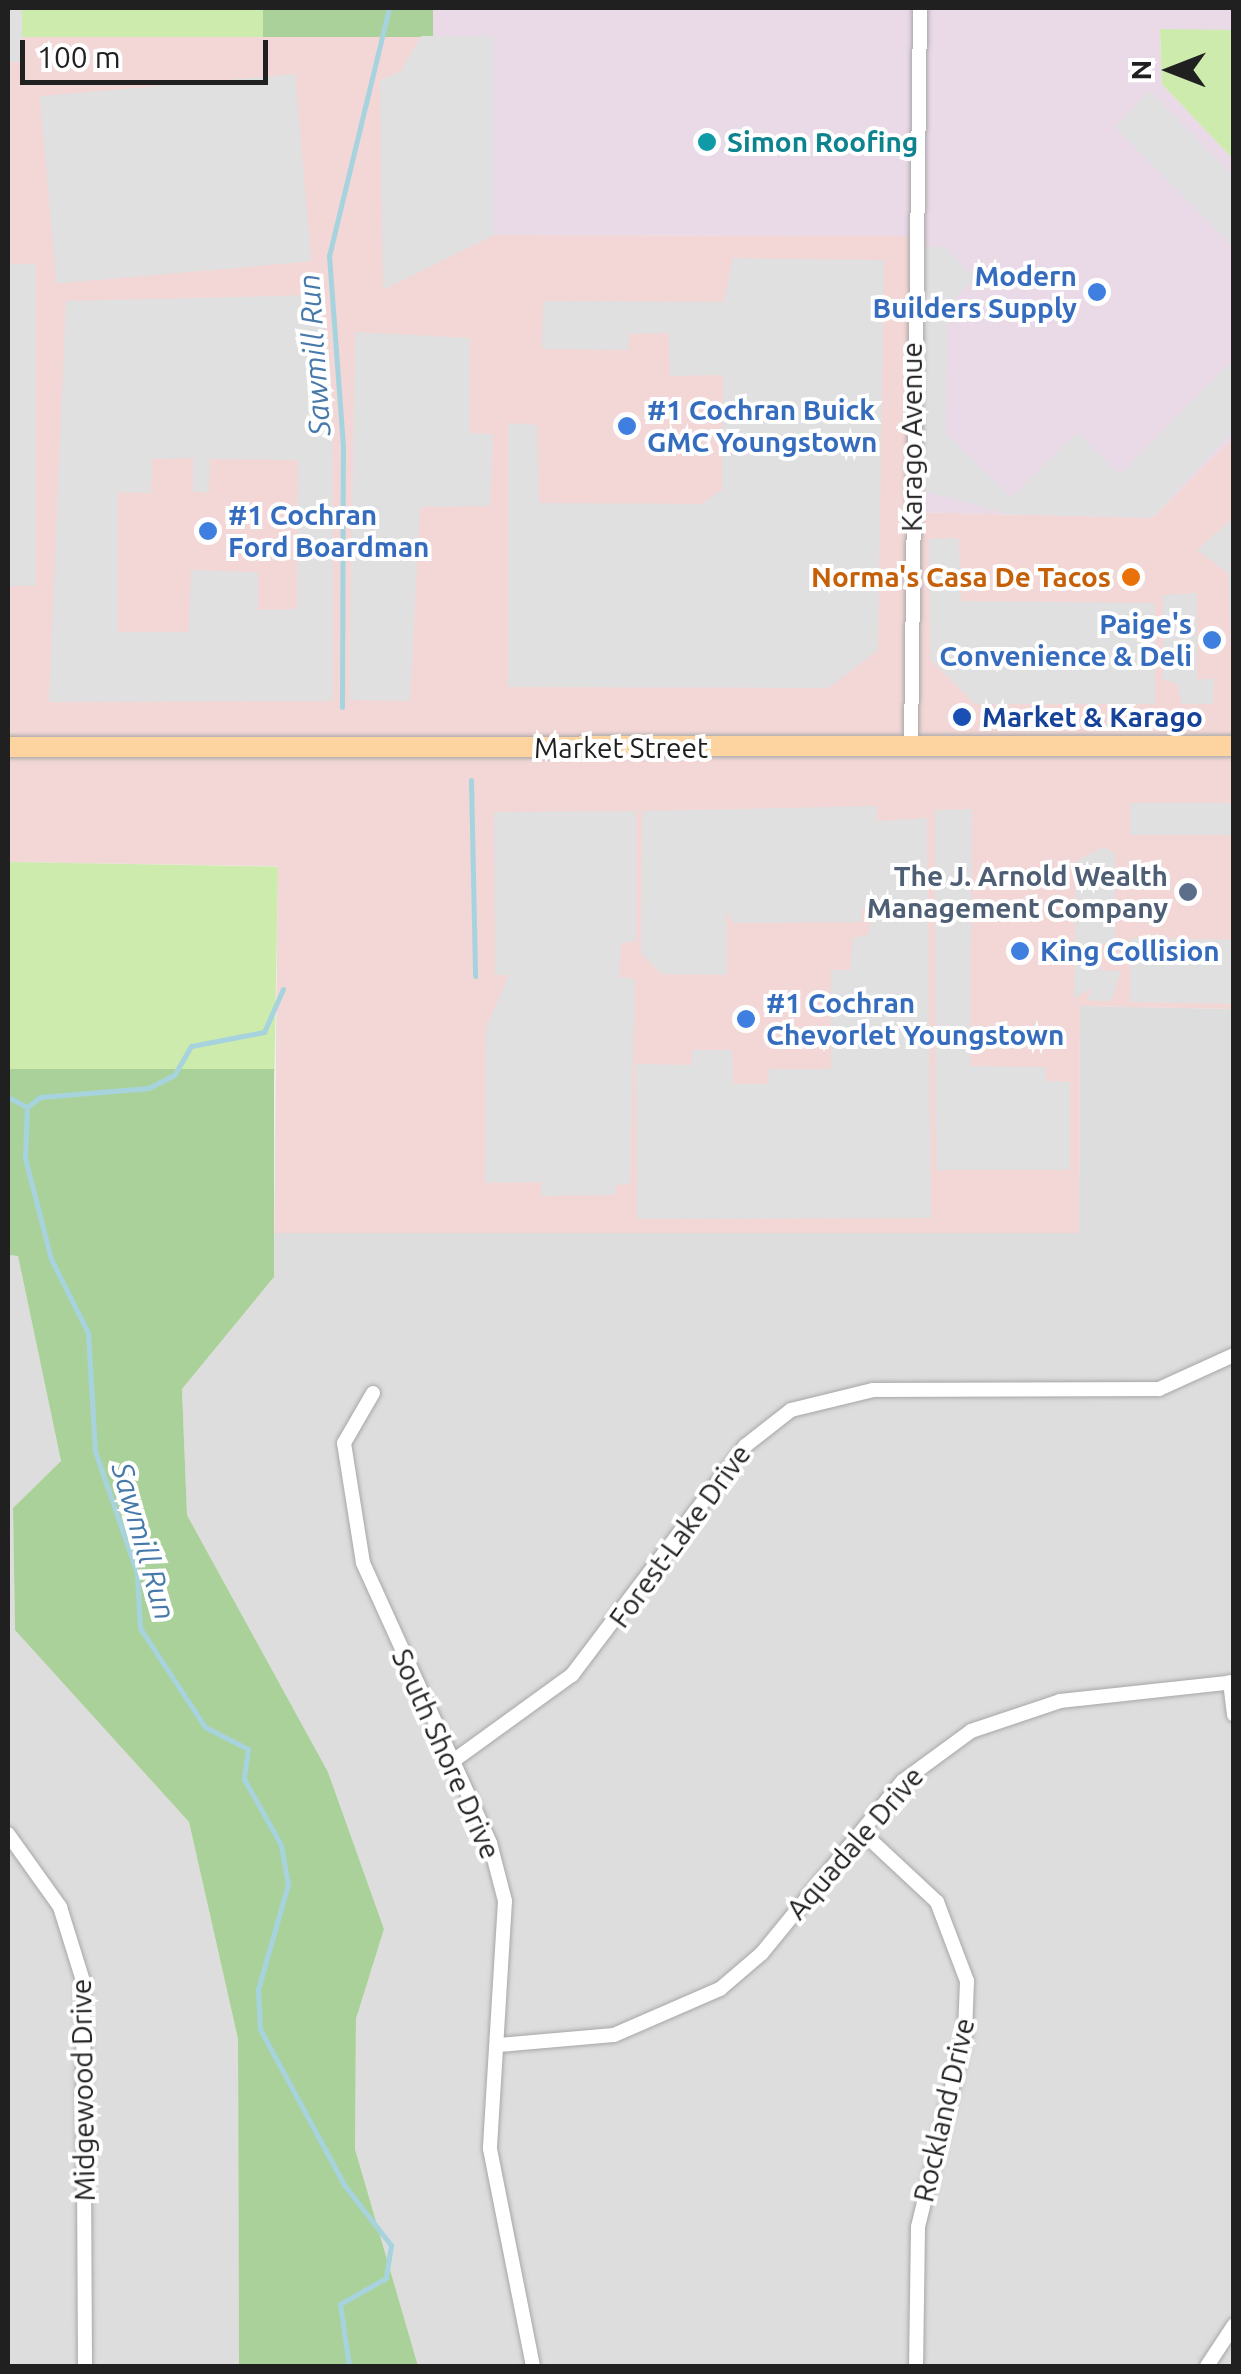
<!DOCTYPE html>
<style>
body{margin:0}
#map{position:relative;width:1241px;height:2374px;overflow:hidden;background:#f1ede7;font-family:Ubuntu,sans-serif}
div>[style]{position:absolute}
.residential>*{inset:0;background:#dedddd}
.commercial>*{inset:0;background:#f2d7d6}
.industrial>*{inset:0;background:#ead9e7}
.grass>*{inset:0;background:#ccebac;transform-origin:0 0}
.forest>*{inset:0;background:#abd19b;transform-origin:0 0}
.parking>*{inset:0;background:#e0e0e0;transform-origin:0 0}
.stream>*{height:5px;margin:-2.5px;padding:0 2.5px;transform-origin:2.5px;border-radius:2.5px;background:#a7d3df}
.roads{filter:drop-shadow(0 0 2px #a7a7a7) drop-shadow(0 0 2px #a7a7a7)}
.minor>*{height:14px;margin:-7px;padding:0 7px;transform-origin:7px;border-radius:7px;background:#fff}
.primary>*{height:20px;margin:-10px;padding:0 10px;transform-origin:10px;border-radius:10px;background:#fdd49f}
.dots>*{width:28px;height:28px;translate:-50% -50%;box-sizing:border-box;border:5px solid #fff;border-radius:50%}
span{translate:-50% -50%;white-space:nowrap;text-align:center;line-height:1.15;-webkit-text-stroke:8px #fff;paint-order:stroke}
.culture-label{font-size:28px;color:#0d838f;font-weight:700}
.left{translate:0 -50%;text-align:left}
.shop-label{font-size:28px;color:#366cbe;font-weight:700}
.right{translate:-100% -50%;text-align:right}
.street-label{font-size:28px;color:#202020}
.food-label{font-size:28px;color:#c56008;font-weight:700}
.transit-label{font-size:28px;color:#164399;font-weight:700}
.service-label{font-size:28px;color:#4e5e75;font-weight:700}
.water-label{font-size:30px;color:#477aab;font-style:italic}
.frame{position:absolute;inset:0;border:10px solid #202020;pointer-events:none}
.north{position:absolute;left:1121px;top:20px;width:100px;height:100px;-webkit-text-stroke:8px #fff;paint-order:stroke;rotate:270deg;font-size:28px;font-weight:700;line-height:40px;text-align:center;color:#202020}
.north::after{content:'';display:block;margin:auto;width:35px;height:45px;background:#202020;clip-path:polygon(50% 0,100% 100%,50% 72%,0 100%)}
.scale{position:absolute;left:20px;top:40px;width:248px;height:45px;box-sizing:border-box;border:5px solid #202020;border-top:0;padding-left:12px;font-size:30px;line-height:35px;white-space:nowrap;color:#202020;-webkit-text-stroke:8px #fff;paint-order:stroke}
</style>
<div id="map">
<div class="residential">
<i style="clip-path:polygon(279px 748px,1079px 1233px,1080px 1006px,1233px 1009px,1233px 2366px,418px 2366px,355px 2149px,356px 2019px,384px 1929px,328px 1772px,187px 1515px,182px 1389px,274px 1277px)"></i>
<i style="clip-path:polygon(8px 1255px,18px 1256px,61px 1461px,13px 1508px,15px 1629px,189px 1822px,238px 2039px,239px 2366px,8px 2366px)"></i>
</div>
<div class="commercial">
<i style="clip-path:polygon(8px 8px,22px 8px,23px 37px,494px 36px,495px 235px,912px 236px,913px 512px,1152px 518px,1233px 437px,1233px 1009px,1080px 1006px,1079px 1233px,275px 1233px,278px 866px,8px 862px)"></i>
</div>
<div class="industrial">
<i style="clip-path:polygon(433px 8px,1233px 8px,1233px 30px,1160px 30px,1162px 84px,1233px 159px,1233px 437px,1152px 518px,912px 512px,912px 236px,494px 235px,494px 37px,421px 36px)"></i>
</div>
<div class="grass">
<i style="left:22px;top:8px;width:241px;height:29px"></i>
<i style="clip-path:polygon(1160px 29px,1233px 30px,1233px 159px,1162px 84px)"></i>
<i style="left:8px;top:862px;width:270px;height:207px;rotate:1deg"></i>
</div>
<div class="forest">
<i style="left:263px;top:8px;width:170px;height:29px"></i>
<i style="clip-path:polygon(8px 1069px,274px 1069px,274px 1277px,182px 1389px,187px 1515px,328px 1772px,384px 1929px,356px 2019px,355px 2149px,418px 2366px,239px 2366px,238px 2039px,189px 1822px,15px 1630px,13px 1508px,61px 1461px,18px 1256px,8px 1255px)"></i>
</div>
<div class="parking">
<i style="left:8px;top:8px;width:14px;height:54px"></i>
<i style="clip-path:polygon(421px 36px,494px 36px,494px 235px,383px 290px,380px 80px,401px 71px)"></i>
<i style="left:295px;top:74px;width:188px;height:256px;rotate:85deg"></i>
<i style="clip-path:polygon(1150px 91px,1233px 176px,1233px 247px,1115px 127px)"></i>
<i style="clip-path:polygon(912px 246px,945px 247px,975px 278px,948px 306px,946px 433px,1011px 497px,1077px 433px,1120px 474px,1233px 360px,1233px 431px,1152px 518px,1008px 514px,912px 488px)"></i>
<i style="clip-path:polygon(733px 258px,884px 260px,878px 650px,828px 688px,508px 687px,508px 423px,537px 425px,539px 503px,701px 504px,722px 490px,723px 375px,670px 376px,669px 333px,629px 334px,629px 350px,542px 349px,543px 301px,724px 302px)"></i>
<i style="left:8px;top:264px;width:28px;height:322px"></i>
<i style="clip-path:polygon(evenodd,321px 295px,332px 390px,333px 701px,49px 702px,66px 301px,321px 295px,193px 458px,193px 492px,209px 492px,210px 459px,298px 460px,297px 609px,258px 610px,258px 572px,191px 570px,189px 632px,118px 632px,118px 492px,151px 493px,152px 459px,193px 458px)"></i>
<i style="clip-path:polygon(355px 332px,470px 338px,470px 433px,493px 434px,490px 506px,420px 507px,410px 701px,349px 700px)"></i>
<i style="clip-path:polygon(1233px 518px,1234px 700px,1233px 700px,1228px 573px,1197px 550px)"></i>
<i style="clip-path:polygon(959px 538px,961px 601px,1155px 603px,1155px 704px,975px 704px,930px 659px,929px 539px)"></i>
<i style="clip-path:polygon(1197px 593px,1197px 679px,1214px 679px,1213px 704px,1182px 704px,1177px 683px,1163px 680px,1163px 595px)"></i>
<i style="left:1233px;top:803px;width:32px;height:103px;rotate:90deg"></i>
<i style="clip-path:polygon(877px 806px,877px 821px,927px 818px,931px 1218px,637px 1219px,636px 1064px,692px 1065px,692px 1050px,732px 1050px,733px 1084px,768px 1084px,769px 1069px,831px 1069px,831px 970px,850px 970px,853px 938px,868px 935px,875px 909px,862px 908px,862px 922px,733px 923px,726px 909px,727px 975px,661px 974px,641px 953px,642px 811px)"></i>
<i style="clip-path:polygon(972px 809px,970px 1066px,1046px 1067px,1046px 1081px,1070px 1082px,1070px 1170px,936px 1170px,935px 810px)"></i>
<i style="clip-path:polygon(636px 811px,636px 941px,621px 943px,619px 977px,635px 979px,630px 1184px,616px 1185px,615px 1195px,541px 1196px,542px 1182px,485px 1183px,486px 1028px,509px 975px,495px 975px,494px 812px)"></i>
<i style="clip-path:polygon(1103px 847px,1115px 853px,1115px 940px,1101px 945px,1101px 970px,1121px 971px,1111px 1001px,1087px 1000px,1092px 988px,1074px 998px,1076px 861px)"></i>
<i style="left:1131px;top:938px;width:102px;height:64px;rotate:1deg"></i>
</div>
<div class="stream">
<i style="left:342px;top:707px;width:261px;rotate:-89.8deg"></i>
<i style="left:343px;top:446px;width:191px;rotate:-94.2deg"></i>
<i style="left:329px;top:256px;width:255px;rotate:-76.4deg"></i>
<i style="left:471px;top:780px;width:196px;rotate:88.8deg"></i>
<i style="left:283px;top:989px;width:47px;rotate:113.8deg"></i>
<i style="left:264px;top:1032px;width:74px;rotate:169.1deg"></i>
<i style="left:191px;top:1046px;width:34px;rotate:120deg"></i>
<i style="left:174px;top:1075px;width:28px;rotate:153deg"></i>
<i style="left:149px;top:1088px;width:109px;rotate:175.3deg"></i>
<i style="left:40px;top:1097px;width:16px;rotate:142deg"></i>
<i style="left:27px;top:1107px;width:51px;rotate:92.2deg"></i>
<i style="left:25px;top:1158px;width:104px;rotate:75.6deg"></i>
<i style="left:51px;top:1259px;width:83px;rotate:63.4deg"></i>
<i style="left:88px;top:1333px;width:118px;rotate:86.6deg"></i>
<i style="left:95px;top:1451px;width:129px;rotate:71deg"></i>
<i style="left:137px;top:1573px;width:55px;rotate:86.9deg"></i>
<i style="left:140px;top:1628px;width:118px;rotate:56.7deg"></i>
<i style="left:205px;top:1727px;width:48px;rotate:27.1deg"></i>
<i style="left:248px;top:1749px;width:30px;rotate:98deg"></i>
<i style="left:244px;top:1779px;width:76px;rotate:60.7deg"></i>
<i style="left:281px;top:1845px;width:40px;rotate:80deg"></i>
<i style="left:288px;top:1884px;width:109px;rotate:105.9deg"></i>
<i style="left:258px;top:1989px;width:40px;rotate:87.1deg"></i>
<i style="left:260px;top:2029px;width:179px;rotate:61.6deg"></i>
<i style="left:345px;top:2186px;width:75px;rotate:52.1deg"></i>
<i style="left:391px;top:2245px;width:33px;rotate:99deg"></i>
<i style="left:386px;top:2278px;width:53px;rotate:150.5deg"></i>
<i style="left:340px;top:2304px;width:63px;rotate:81.7deg"></i>
<i style="left:8px;top:1097px;width:21px;rotate:28deg"></i>
</div>
<div class="roads">
<div class="minor">
<i style="left:911px;top:746px;width:738px;rotate:-89.3deg"></i>
<i style="left:373px;top:1393px;width:58px;rotate:120.1deg"></i>
<i style="left:344px;top:1443px;width:121px;rotate:81deg"></i>
<i style="left:363px;top:1563px;width:307px;rotate:65.6deg"></i>
<i style="left:490px;top:1843px;width:60px;rotate:75.5deg"></i>
<i style="left:505px;top:1901px;width:248px;rotate:93.5deg"></i>
<i style="left:490px;top:2149px;width:221px;rotate:78.8deg"></i>
<i style="left:1230px;top:1682px;width:33px;rotate:83deg"></i>
<i style="left:453px;top:1761px;width:147px;rotate:-35.9deg"></i>
<i style="left:572px;top:1675px;width:287px;rotate:-52.9deg"></i>
<i style="left:745px;top:1446px;width:58px;rotate:-38deg"></i>
<i style="left:791px;top:1410px;width:84px;rotate:-13.7deg"></i>
<i style="left:873px;top:1390px;width:286px;rotate:-0.2deg"></i>
<i style="left:1159px;top:1389px;width:82px;rotate:-24.4deg"></i>
<i style="left:862px;top:1832px;width:103px;rotate:43deg"></i>
<i style="left:937px;top:1902px;width:85px;rotate:69.2deg"></i>
<i style="left:967px;top:1981px;width:53px;rotate:92.2deg"></i>
<i style="left:965px;top:2034px;width:199px;rotate:103.7deg"></i>
<i style="left:918px;top:2227px;width:139px;rotate:90.8deg"></i>
<i style="left:8px;top:1834px;width:90px;rotate:54.5deg"></i>
<i style="left:60px;top:1907px;width:77px;rotate:72.7deg"></i>
<i style="left:83px;top:1981px;width:385px;rotate:89.7deg"></i>
<i style="left:499px;top:2045px;width:115px;rotate:-5deg"></i>
<i style="left:614px;top:2035px;width:116px;rotate:-23.5deg"></i>
<i style="left:720px;top:1989px;width:55px;rotate:-40.6deg"></i>
<i style="left:762px;top:1953px;width:222px;rotate:-50.7deg"></i>
<i style="left:903px;top:1781px;width:84px;rotate:-36.3deg"></i>
<i style="left:971px;top:1731px;width:94px;rotate:-18.6deg"></i>
<i style="left:1060px;top:1701px;width:175px;rotate:-6.2deg"></i>
<i style="left:1207px;top:2366px;width:49px;rotate:-56.6deg"></i>
</div>
<div class="primary">
<i style="left:8px;top:747px;width:1226px;rotate:-0.05deg"></i>
</div>
</div>
<div class="dots">
<i style="left:707px;top:142px;background:#0f9aa8"></i>
<i style="left:1097px;top:292px;background:#3f7fe0"></i>
<i style="left:627px;top:426px;background:#3f7fe0"></i>
<i style="left:208px;top:531px;background:#3f7fe0"></i>
<i style="left:1131px;top:577px;background:#e8710a"></i>
<i style="left:1212px;top:640px;background:#3f7fe0"></i>
<i style="left:962px;top:717px;background:#1a4fb4"></i>
<i style="left:1188px;top:892px;background:#5c6f8a"></i>
<i style="left:1020px;top:951px;background:#3f7fe0"></i>
<i style="left:746px;top:1019px;background:#3f7fe0"></i>
</div>
<div class="culture-label">
<span class="left" style="left:727px;top:142px">Simon Roofing</span>
</div>
<div class="shop-label">
<span class="right" style="left:1077px;top:292px">Modern<br>Builders Supply</span>
<span class="left" style="left:647px;top:426px">#1 Cochran Buick<br>GMC Youngstown</span>
<span class="left" style="left:228px;top:531px">#1 Cochran<br>Ford Boardman</span>
<span class="right" style="left:1192px;top:640px">Paige's<br>Convenience &amp; Deli</span>
<span class="left" style="left:1040px;top:951px">King Collision</span>
<span class="left" style="left:766px;top:1019px">#1 Cochran<br>Chevorlet Youngstown</span>
</div>
<div class="street-label">
<span style="left:912px;top:437px;rotate:-90deg">Karago Avenue</span>
<span style="left:621px;top:748px">Market Street</span>
<span style="left:680px;top:1536px;rotate:-54deg">Forest-Lake Drive</span>
<span style="left:446px;top:1754px;rotate:66deg">South Shore Drive</span>
<span style="left:855px;top:1843px;rotate:-49deg">Aquadale Drive</span>
<span style="left:83px;top:2090px;rotate:-91deg">Midgewood Drive</span>
<span style="left:944px;top:2110px;rotate:-77deg">Rockland Drive</span>
</div>
<div class="food-label">
<span class="right" style="left:1111px;top:577px">Norma's Casa De Tacos</span>
</div>
<div class="transit-label">
<span class="left" style="left:982px;top:717px">Market &amp; Karago</span>
</div>
<div class="service-label">
<span class="right" style="left:1168px;top:892px">The J. Arnold Wealth<br>Management Company</span>
</div>
<div class="water-label">
<span style="left:314px;top:355px;rotate:-94deg">Sawmill Run</span>
<span style="left:144px;top:1541px;rotate:74deg">Sawmill Run</span>
</div>
<div class="frame"></div>
<div class="north">N</div>
<div class="scale">100 m</div>
</div>
